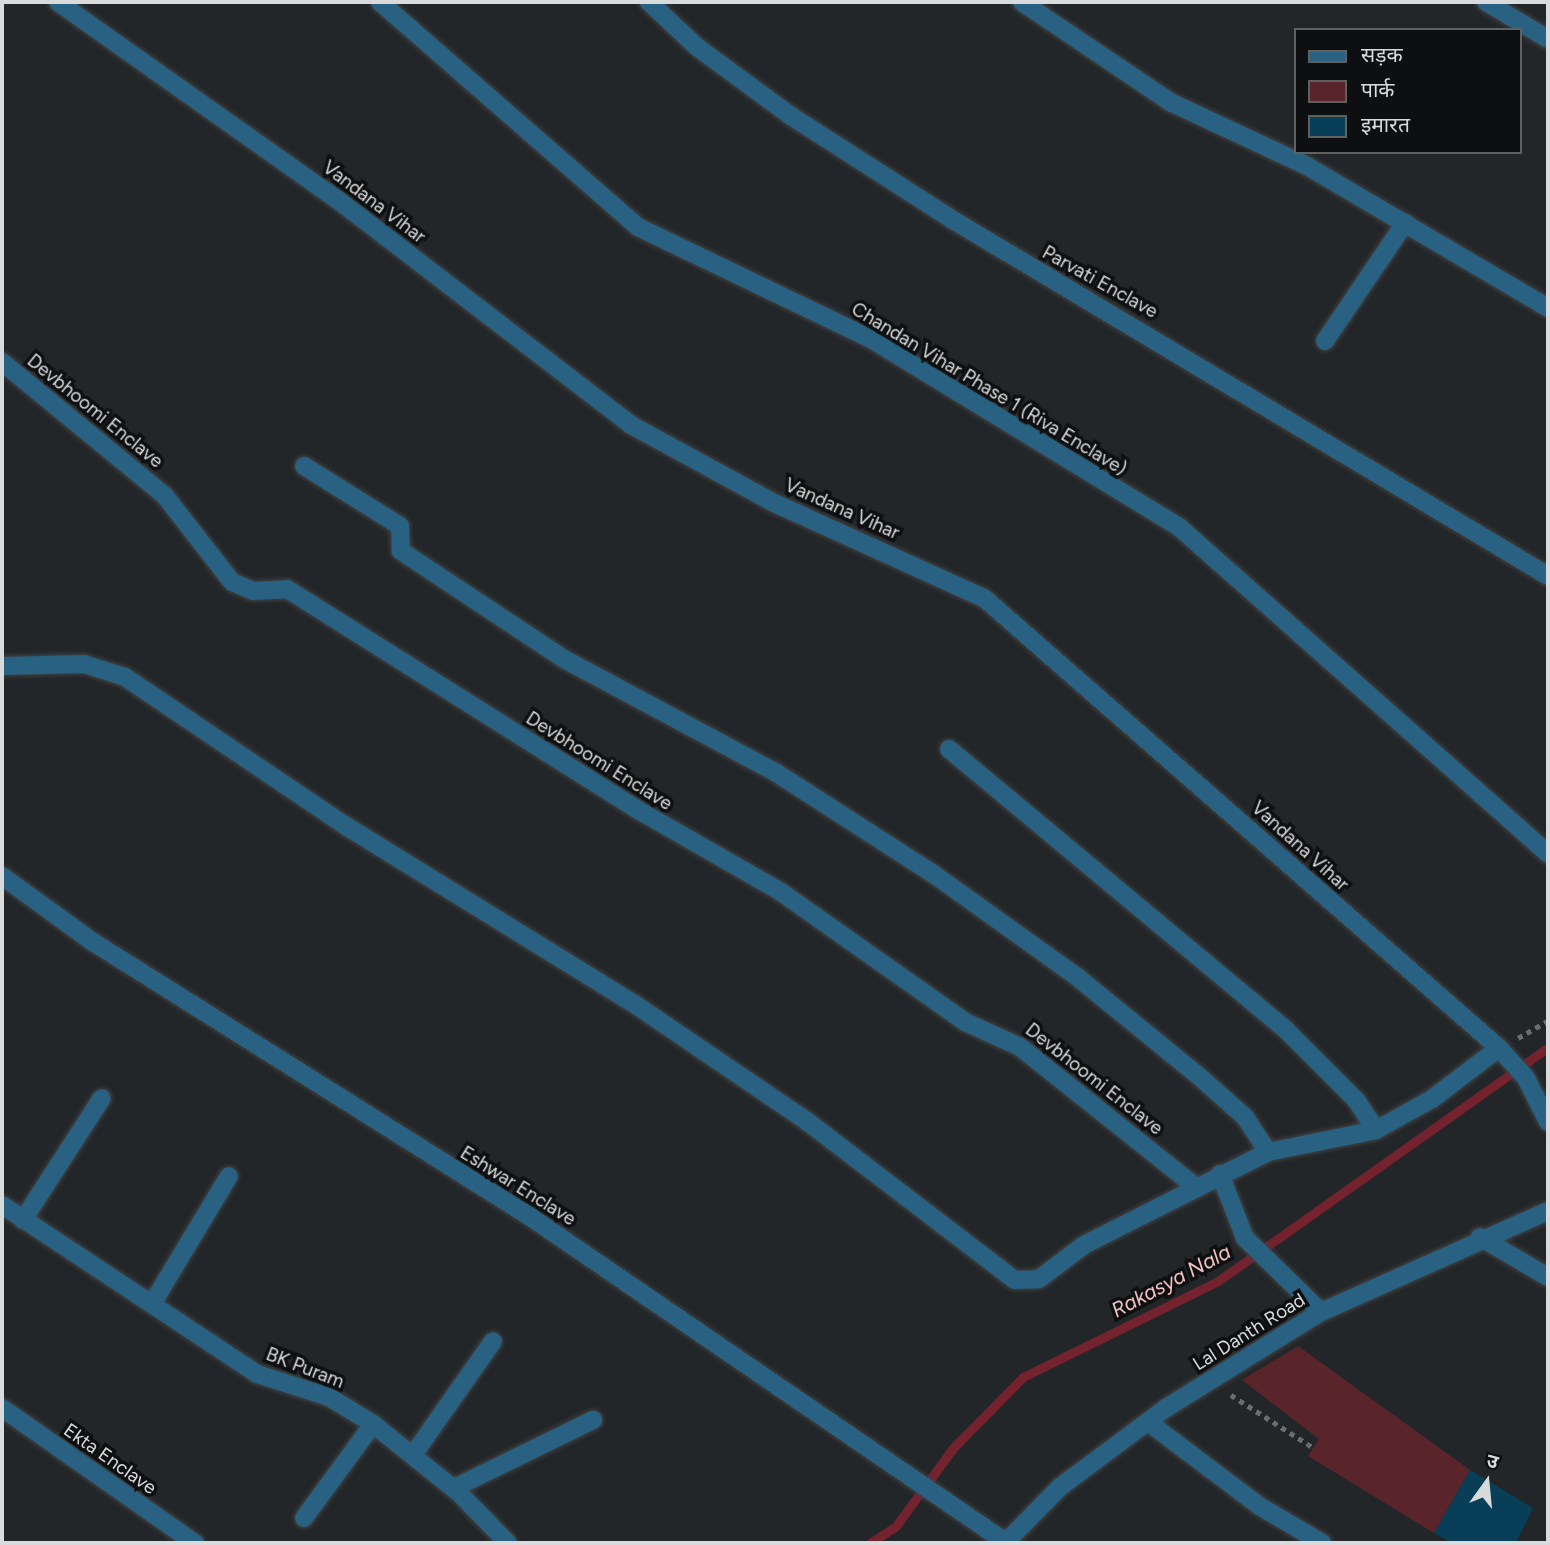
<!DOCTYPE html>
<meta charset="utf-8">
<style>
body{margin:0}
#map{position:relative;width:1550px;height:1545px;overflow:hidden;background:#232628;font-family:Figtree,"Noto Sans Devanagari",sans-serif}
div>[style]{position:absolute}
.green>*{inset:0;background:#5a242b}
.stream>*{height:9px;margin:-4.5px;padding:0 4.5px;transform-origin:4.5px;border-radius:4.5px;background:#75222f}
.building>*{inset:0;background:#083e58}
.path>*{height:4.5px;margin-top:-2.25px;transform-origin:0;background:repeating-linear-gradient(90deg,#6b6e6f 0 5px,transparent 0 10px)}
.roads{filter:drop-shadow(0 0 2px #404345) drop-shadow(0 0 2px #404345)}
.minor>*{height:18px;margin:-9px;padding:0 9px;transform-origin:9px;border-radius:9px;background:#286181}
.tertiary>*{height:18px;margin:-9px;padding:0 9px;transform-origin:9px;border-radius:9px;background:#286181}
span{translate:-50% -50%;white-space:nowrap;text-align:center;line-height:1.15;-webkit-text-stroke:7px #0e0f10;paint-order:stroke}
.street-label{font-size:19px;color:#d8dadb}
.water-label{font-size:21px;color:#f3c0c3;font-style:italic}
.frame{position:absolute;inset:0;border:4px solid #d8dadb;pointer-events:none}
.legend{position:absolute;left:1294px;top:28px;width:228px;height:126px;box-sizing:border-box;background:#0e0f10;border:2px solid #5f6061;margin:0;padding:9px 12px;list-style:none;font-size:21px;color:#d8dadb}
.legend li{display:flex;align-items:center;gap:14px;height:35px}
.legend b{width:35px;border:2px solid #5f6061}
.north{position:absolute;left:1452px;top:1447px;width:70px;height:70px;-webkit-text-stroke:5px #0e0f10;paint-order:stroke;rotate:15deg;font-size:19px;font-weight:700;line-height:28px;text-align:center;color:#d8dadb}
.north::after{content:'';display:block;margin:auto;width:24px;height:32px;background:#d8dadb;clip-path:polygon(50% 0,100% 100%,50% 72%,0 100%)}
</style>
<div id="map">
<div class="green">
<i style="clip-path:polygon(1298px 1346px,1470px 1470px,1434px 1533px,1308px 1456px,1319px 1439px,1242px 1380px)"></i>
</div>
<div class="stream">
<i style="left:870px;top:1543px;width:31px;rotate:-33deg"></i>
<i style="left:896px;top:1526px;width:97px;rotate:-53.8deg"></i>
<i style="left:953px;top:1448px;width:100px;rotate:-45.4deg"></i>
<i style="left:1023px;top:1377px;width:217px;rotate:-26.2deg"></i>
<i style="left:1218px;top:1281px;width:405px;rotate:-35.3deg"></i>
</div>
<div class="building">
<i style="clip-path:polygon(1470px 1470px,1533px 1508px,1516px 1543px,1452px 1543px,1434px 1533px)"></i>
</div>
<div class="path">
<i style="left:1518px;top:1038px;width:34px;rotate:-30deg"></i>
<i style="left:1231px;top:1395px;width:98px;rotate:32.6deg"></i>
</div>
<div class="roads">
<div class="minor">
<i style="left:58px;top:2px;width:343px;rotate:35.3deg"></i>
<i style="left:338px;top:200px;width:369px;rotate:37.5deg"></i>
<i style="left:631px;top:425px;width:161px;rotate:28.6deg"></i>
<i style="left:772px;top:502px;width:233px;rotate:24.4deg"></i>
<i style="left:984px;top:598px;width:684px;rotate:41.15deg"></i>
<i style="left:1499px;top:1048px;width:40px;rotate:48deg"></i>
<i style="left:1526px;top:1078px;width:49px;rotate:63.4deg"></i>
<i style="left:380px;top:2px;width:342px;rotate:41.1deg"></i>
<i style="left:638px;top:227px;width:259px;rotate:25.7deg"></i>
<i style="left:871px;top:339px;width:361px;rotate:31.4deg"></i>
<i style="left:1179px;top:527px;width:493px;rotate:41.5deg"></i>
<i style="left:649px;top:2px;width:66px;rotate:43.2deg"></i>
<i style="left:697px;top:47px;width:117px;rotate:36.3deg"></i>
<i style="left:791px;top:116px;width:193px;rotate:32.7deg"></i>
<i style="left:953px;top:220px;width:693px;rotate:30.89deg"></i>
<i style="left:1022px;top:2px;width:181px;rotate:34deg"></i>
<i style="left:1172px;top:103px;width:149px;rotate:25deg"></i>
<i style="left:1307px;top:166px;width:280px;rotate:30.5deg"></i>
<i style="left:1486px;top:2px;width:72px;rotate:30.8deg"></i>
<i style="left:1325px;top:341px;width:143px;rotate:-55.9deg"></i>
<i style="left:2px;top:362px;width:211px;rotate:39.4deg"></i>
<i style="left:165px;top:496px;width:109px;rotate:52.1deg"></i>
<i style="left:232px;top:582px;width:23px;rotate:23deg"></i>
<i style="left:253px;top:591px;width:34px;rotate:-3deg"></i>
<i style="left:287px;top:589px;width:415px;rotate:32.2deg"></i>
<i style="left:638px;top:810px;width:165px;rotate:29.8deg"></i>
<i style="left:781px;top:892px;width:225px;rotate:35.2deg"></i>
<i style="left:965px;top:1022px;width:60px;rotate:24.4deg"></i>
<i style="left:1020px;top:1047px;width:223px;rotate:38.5deg"></i>
<i style="left:304px;top:466px;width:113px;rotate:32deg"></i>
<i style="left:400px;top:526px;width:25px;rotate:88deg"></i>
<i style="left:401px;top:551px;width:196px;rotate:33.5deg"></i>
<i style="left:564px;top:659px;width:239px;rotate:28.2deg"></i>
<i style="left:775px;top:772px;width:187px;rotate:32.8deg"></i>
<i style="left:932px;top:873px;width:177px;rotate:35.6deg"></i>
<i style="left:1076px;top:976px;width:161px;rotate:39.2deg"></i>
<i style="left:1201px;top:1078px;width:59px;rotate:41.6deg"></i>
<i style="left:1245px;top:1117px;width:42px;rotate:56.7deg"></i>
<i style="left:2px;top:666px;width:82px;rotate:-1.4deg"></i>
<i style="left:84px;top:664px;width:43px;rotate:17.6deg"></i>
<i style="left:125px;top:677px;width:267px;rotate:34deg"></i>
<i style="left:346px;top:826px;width:341px;rotate:31.7deg"></i>
<i style="left:636px;top:1005px;width:208px;rotate:34.2deg"></i>
<i style="left:808px;top:1122px;width:260px;rotate:37.4deg"></i>
<i style="left:1015px;top:1280px;width:24px;rotate:-2deg"></i>
<i style="left:1039px;top:1279px;width:56px;rotate:-37.1deg"></i>
<i style="left:1084px;top:1245px;width:206px;rotate:-26.8deg"></i>
<i style="left:1268px;top:1152px;width:110px;rotate:-11.5deg"></i>
<i style="left:1376px;top:1130px;width:64px;rotate:-29deg"></i>
<i style="left:1432px;top:1099px;width:84px;rotate:-37.3deg"></i>
<i style="left:949px;top:749px;width:439px;rotate:39.8deg"></i>
<i style="left:1286px;top:1030px;width:99px;rotate:45deg"></i>
<i style="left:1356px;top:1100px;width:36px;rotate:56deg"></i>
<i style="left:2px;top:876px;width:112px;rotate:36deg"></i>
<i style="left:93px;top:942px;width:515px;rotate:32.15deg"></i>
<i style="left:529px;top:1216px;width:579px;rotate:34.38deg"></i>
<i style="left:1220px;top:1174px;width:69px;rotate:68.7deg"></i>
<i style="left:1245px;top:1238px;width:106px;rotate:44.2deg"></i>
<i style="left:2px;top:1205px;width:306px;rotate:33.5deg"></i>
<i style="left:257px;top:1374px;width:76px;rotate:17.7deg"></i>
<i style="left:329px;top:1397px;width:52px;rotate:31.5deg"></i>
<i style="left:373px;top:1424px;width:109px;rotate:38.7deg"></i>
<i style="left:458px;top:1492px;width:71px;rotate:45.6deg"></i>
<i style="left:23px;top:1220px;width:145px;rotate:-57.1deg"></i>
<i style="left:1480px;top:1237px;width:79px;rotate:30.5deg"></i>
<i style="left:152px;top:1304px;width:149px;rotate:-59deg"></i>
<i style="left:2px;top:1408px;width:236px;rotate:35deg"></i>
<i style="left:1148px;top:1422px;width:141px;rotate:37deg"></i>
<i style="left:1261px;top:1507px;width:71px;rotate:30.5deg"></i>
<i style="left:413px;top:1455px;width:139px;rotate:-54.9deg"></i>
<i style="left:454px;top:1488px;width:155px;rotate:-26.1deg"></i>
<i style="left:304px;top:1518px;width:117px;rotate:-53.7deg"></i>
</div>
<div class="tertiary">
<i style="left:1005px;top:1543px;width:78px;rotate:-45.5deg"></i>
<i style="left:1060px;top:1487px;width:132px;rotate:-36.7deg"></i>
<i style="left:1166px;top:1408px;width:182px;rotate:-31.8deg"></i>
<i style="left:1321px;top:1312px;width:248px;rotate:-24deg"></i>
</div>
</div>
<div class="street-label">
<span style="left:374px;top:202px;rotate:37deg">Vandana Vihar</span>
<span style="left:1100px;top:282px;rotate:29deg">Parvati Enclave</span>
<span style="left:989px;top:389px;rotate:31deg">Chandan Vihar Phase 1 (Riva Enclave)</span>
<span style="left:95px;top:411px;rotate:39deg">Devbhoomi Enclave</span>
<span style="left:842px;top:509px;rotate:24deg">Vandana Vihar</span>
<span style="left:599px;top:761px;rotate:32deg">Devbhoomi Enclave</span>
<span style="left:1300px;top:846px;rotate:42deg">Vandana Vihar</span>
<span style="left:1094px;top:1079px;rotate:38deg">Devbhoomi Enclave</span>
<span style="left:518px;top:1186px;rotate:32deg">Eshwar Enclave</span>
<span style="left:1249px;top:1332px;rotate:-32deg">Lal Danth Road</span>
<span style="left:305px;top:1368px;rotate:21deg">BK Puram</span>
<span style="left:110px;top:1459px;rotate:35deg">Ekta Enclave</span>
</div>
<div class="water-label">
<span style="left:1171px;top:1281px;rotate:-28deg">Rakasya Nala</span>
</div>
<div class="frame"></div>
<ul class="legend">
<li><b style="height:9px;background:#286181"></b>सड़क</li>
<li><b style="height:19px;background:#5a242b"></b>पार्क</li>
<li><b style="height:19px;background:#083e58"></b>इमारत</li>
</ul>
<div class="north">उ</div>
</div>
